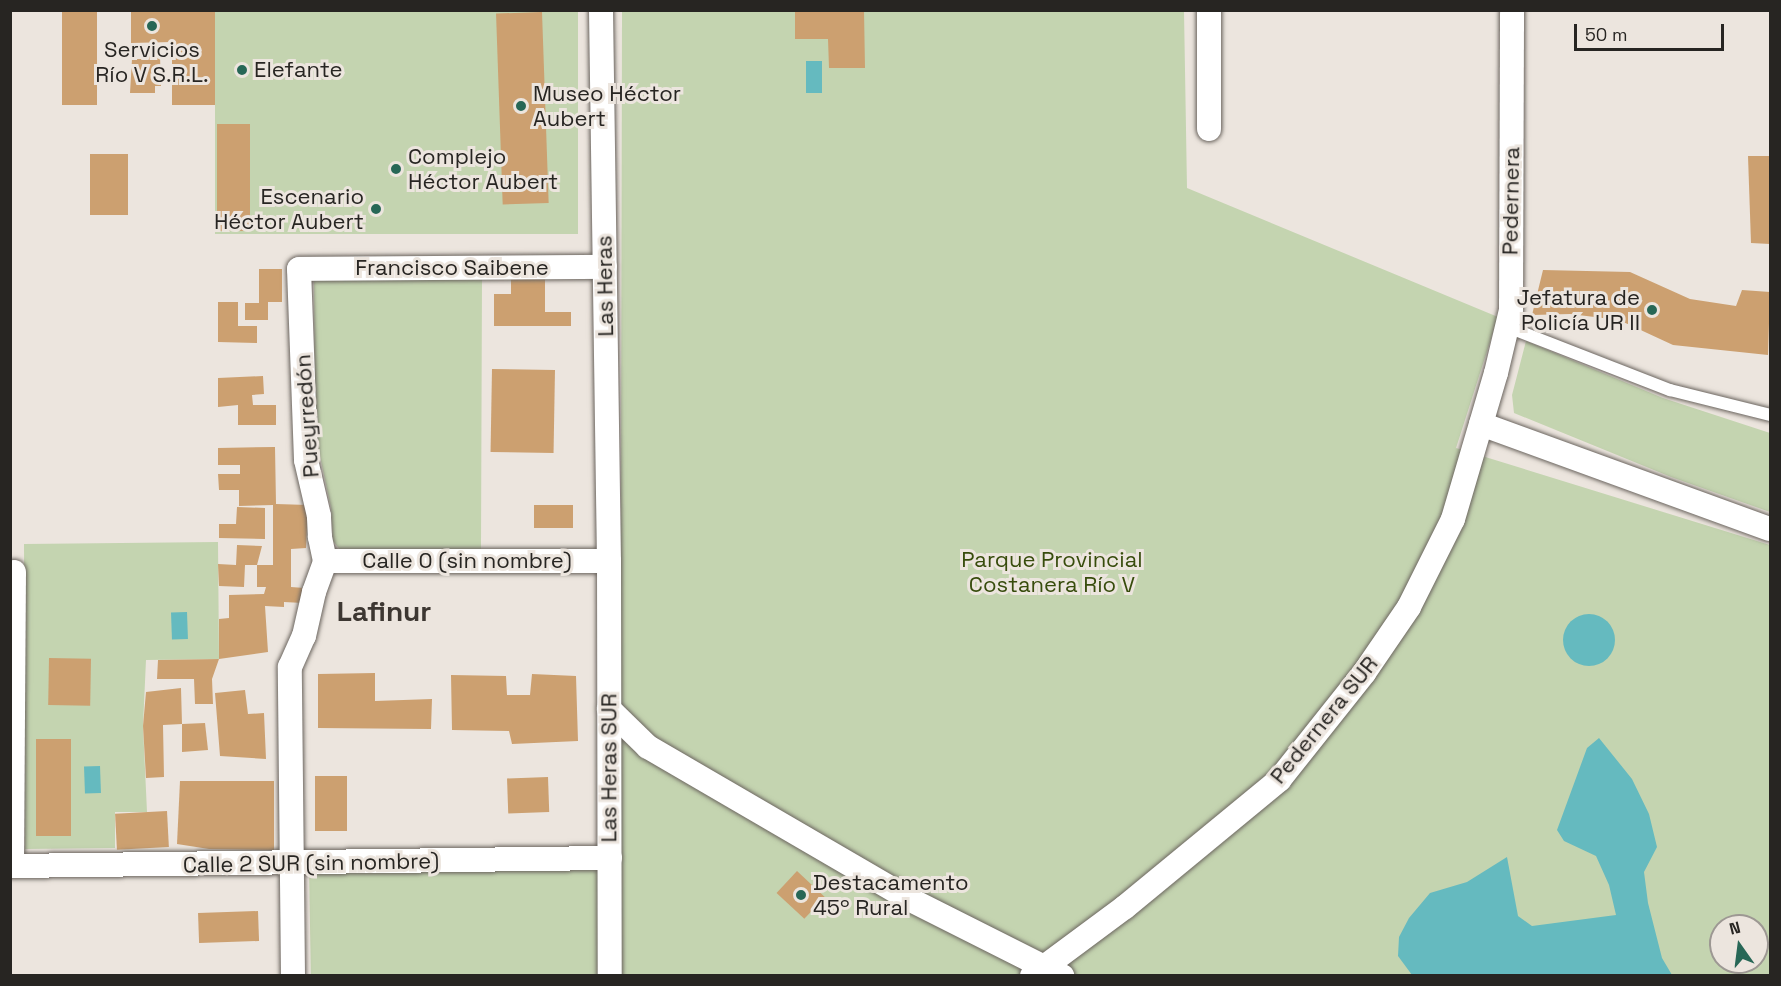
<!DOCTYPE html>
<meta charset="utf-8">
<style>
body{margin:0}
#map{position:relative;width:1781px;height:986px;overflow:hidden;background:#ece5de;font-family:"Space Grotesk",sans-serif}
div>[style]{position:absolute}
.green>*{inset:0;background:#c4d4b0;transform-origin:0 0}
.water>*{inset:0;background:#65babf;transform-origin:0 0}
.round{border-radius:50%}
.building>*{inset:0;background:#cca070;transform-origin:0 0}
.roads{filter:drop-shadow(0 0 2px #6b655f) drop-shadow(0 0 2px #6b655f)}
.service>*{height:12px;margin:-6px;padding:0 6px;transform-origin:6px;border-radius:6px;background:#fff}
.minor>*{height:24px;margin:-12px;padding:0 12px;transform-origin:12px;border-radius:12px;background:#fff}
.dots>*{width:16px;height:16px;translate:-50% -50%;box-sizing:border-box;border:3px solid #ece5de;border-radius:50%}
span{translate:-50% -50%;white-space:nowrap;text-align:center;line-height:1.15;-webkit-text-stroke:6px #ece5de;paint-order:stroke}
.poi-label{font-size:22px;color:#272522}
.left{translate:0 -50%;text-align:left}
.right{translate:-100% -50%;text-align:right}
.street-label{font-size:22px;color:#272522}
.park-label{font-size:22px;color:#374c0c}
.district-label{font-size:28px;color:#3d3732;font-weight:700}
.frame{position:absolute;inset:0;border:12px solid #272522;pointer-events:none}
.north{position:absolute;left:1709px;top:914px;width:60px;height:60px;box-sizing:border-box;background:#ece5de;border:2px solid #9d9893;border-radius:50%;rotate:346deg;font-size:16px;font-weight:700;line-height:24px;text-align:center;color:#272522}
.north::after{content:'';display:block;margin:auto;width:21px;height:27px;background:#276756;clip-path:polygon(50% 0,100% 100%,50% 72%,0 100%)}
.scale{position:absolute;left:1574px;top:24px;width:150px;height:27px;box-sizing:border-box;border:3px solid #272522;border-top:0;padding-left:8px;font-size:18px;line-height:21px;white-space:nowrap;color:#272522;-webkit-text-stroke:4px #ece5de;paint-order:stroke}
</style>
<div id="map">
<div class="green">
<i style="left:215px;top:11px;width:363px;height:223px"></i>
<i style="clip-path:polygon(evenodd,622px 11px,1184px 11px,1187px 188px,1498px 317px,1456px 448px,1770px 545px,1770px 975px,620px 976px,622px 11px,1721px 926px,1757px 926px,1757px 962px,1721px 962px,1721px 926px)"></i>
<i style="clip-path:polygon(482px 277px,481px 549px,341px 551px,333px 541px,331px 508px,315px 433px,314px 278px)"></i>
<i style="clip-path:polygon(1526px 341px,1663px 398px,1770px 433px,1770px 512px,1671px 477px,1514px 413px,1512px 395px)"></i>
<i style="clip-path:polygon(218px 542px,219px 659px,146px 660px,143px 726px,147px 812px,115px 812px,115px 848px,25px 849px,24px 544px)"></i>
<i style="left:599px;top:865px;width:110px;height:290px;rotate:89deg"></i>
</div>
<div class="water">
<i style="left:806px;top:61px;width:16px;height:32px"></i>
<i style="left:187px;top:612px;width:27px;height:16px;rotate:88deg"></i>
<i class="round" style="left:1563px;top:614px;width:52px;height:52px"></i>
<i style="clip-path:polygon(1599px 738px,1632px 779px,1649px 814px,1657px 847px,1644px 872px,1648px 903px,1662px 958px,1672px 975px,1412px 975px,1398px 956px,1399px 937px,1409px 918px,1430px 893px,1467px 882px,1507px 857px,1518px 916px,1532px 926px,1616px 915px,1609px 885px,1596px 856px,1564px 841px,1557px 830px,1587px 748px)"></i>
<i style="left:100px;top:766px;width:27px;height:16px;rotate:88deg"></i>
</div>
<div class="building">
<i style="left:62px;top:10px;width:35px;height:95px"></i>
<i style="clip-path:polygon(131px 10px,215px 10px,215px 105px,172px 105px,172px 42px,131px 43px)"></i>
<i style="clip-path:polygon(795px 10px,864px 10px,865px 68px,829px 68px,828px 39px,795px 39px)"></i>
<i style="left:542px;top:12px;width:191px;height:46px;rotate:88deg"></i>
<i style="clip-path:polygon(149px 56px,160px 56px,161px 86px,155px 86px,155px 93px,130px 93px,132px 59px,149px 59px)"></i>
<i style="left:217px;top:124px;width:33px;height:107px"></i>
<i style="left:90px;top:154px;width:38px;height:61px"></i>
<i style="clip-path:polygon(1748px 156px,1770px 156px,1770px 244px,1751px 243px)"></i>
<i style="clip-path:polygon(259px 269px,282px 269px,282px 302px,268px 302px,268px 320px,245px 320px,245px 303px,259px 303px)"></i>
<i style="clip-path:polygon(1543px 270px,1630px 272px,1690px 299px,1736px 306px,1742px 290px,1770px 292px,1768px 355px,1673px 345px,1619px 320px,1570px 314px,1532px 315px)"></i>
<i style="clip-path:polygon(511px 277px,545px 277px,545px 312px,571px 312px,571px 326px,494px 326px,494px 294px,511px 294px)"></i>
<i style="clip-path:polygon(218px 302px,238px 302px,238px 326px,257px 326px,257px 343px,218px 342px)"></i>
<i style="left:492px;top:369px;width:63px;height:83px;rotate:1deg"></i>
<i style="clip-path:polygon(263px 376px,264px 394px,252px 395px,253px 405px,276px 405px,276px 425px,238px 425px,238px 405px,218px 407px,218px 378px)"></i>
<i style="clip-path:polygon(275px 447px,276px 504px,308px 505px,306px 548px,291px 549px,291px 587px,304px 588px,303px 603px,284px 602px,284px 607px,265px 606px,268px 652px,219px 659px,219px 619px,229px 618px,229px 595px,264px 594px,266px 587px,257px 587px,257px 565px,273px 565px,273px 505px,239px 506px,239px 490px,219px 490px,218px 474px,240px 474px,240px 465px,218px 465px,218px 448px)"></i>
<i style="left:534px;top:505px;width:39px;height:23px"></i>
<i style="clip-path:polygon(237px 507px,265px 508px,265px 539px,219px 538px,219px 524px,236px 524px)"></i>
<i style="clip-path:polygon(237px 545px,262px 546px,257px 565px,245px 565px,244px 587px,219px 586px,218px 564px,236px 565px)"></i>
<i style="left:49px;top:658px;width:42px;height:47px;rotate:1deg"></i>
<i style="clip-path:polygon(219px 659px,212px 679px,213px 704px,195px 704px,194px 679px,157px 679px,158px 660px)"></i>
<i style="clip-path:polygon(375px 673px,375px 701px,432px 699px,431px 729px,318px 728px,318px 674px)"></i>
<i style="clip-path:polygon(532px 674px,576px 676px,578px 741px,512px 744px,509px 731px,452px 730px,451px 675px,506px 676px,507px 695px,530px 695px)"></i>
<i style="clip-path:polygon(181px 688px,182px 724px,163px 725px,164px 777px,146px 778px,143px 726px,146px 692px)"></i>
<i style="clip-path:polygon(245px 690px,248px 714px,264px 713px,266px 759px,220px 756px,215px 693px)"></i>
<i style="clip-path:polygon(205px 723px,208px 750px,182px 752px,182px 724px)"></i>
<i style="left:36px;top:739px;width:35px;height:97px"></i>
<i style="left:315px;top:776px;width:32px;height:55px"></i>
<i style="left:548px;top:777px;width:35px;height:41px;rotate:88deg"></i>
<i style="clip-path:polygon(180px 781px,274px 781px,274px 850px,209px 849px,177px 844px)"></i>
<i style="left:167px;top:811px;width:36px;height:52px;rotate:87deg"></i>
<i style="left:797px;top:871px;width:38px;height:30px;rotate:43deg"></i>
<i style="left:258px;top:911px;width:30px;height:60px;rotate:88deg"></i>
</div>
<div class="roads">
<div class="service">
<i style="left:1508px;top:327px;width:174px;rotate:21.3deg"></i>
<i style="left:1670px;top:390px;width:103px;rotate:14deg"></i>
</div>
<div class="minor">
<i style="left:601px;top:10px;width:551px;rotate:89.17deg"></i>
<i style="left:609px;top:561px;width:415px;rotate:89.9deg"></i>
<i style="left:1209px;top:129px;width:119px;rotate:-90deg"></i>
<i style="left:1481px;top:424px;width:307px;rotate:20deg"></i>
<i style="left:325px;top:561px;width:25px;rotate:-102deg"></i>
<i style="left:320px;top:537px;width:21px;rotate:-93deg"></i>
<i style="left:319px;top:516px;width:57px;rotate:-103.1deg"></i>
<i style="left:306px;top:460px;width:191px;rotate:-92.1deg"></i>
<i style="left:299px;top:269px;width:306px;rotate:-0.4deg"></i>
<i style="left:325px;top:561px;width:284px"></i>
<i style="left:14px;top:572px;width:294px;rotate:90.4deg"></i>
<i style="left:12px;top:866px;width:598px;rotate:-0.77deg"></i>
<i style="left:609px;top:709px;width:54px;rotate:44.3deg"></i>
<i style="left:648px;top:747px;width:300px;rotate:30.2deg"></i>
<i style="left:907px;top:898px;width:174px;rotate:26.7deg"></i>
<i style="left:293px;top:976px;width:309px;rotate:-90.6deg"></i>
<i style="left:290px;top:667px;width:34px;rotate:-66deg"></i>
<i style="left:304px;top:636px;width:45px;rotate:-77.2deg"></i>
<i style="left:314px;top:592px;width:33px;rotate:-70deg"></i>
<i style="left:1032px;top:976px;width:116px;rotate:-36.6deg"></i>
<i style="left:1125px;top:907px;width:200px;rotate:-39.5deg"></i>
<i style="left:1279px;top:780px;width:137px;rotate:-51.5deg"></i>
<i style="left:1364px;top:673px;width:80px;rotate:-55.7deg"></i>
<i style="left:1409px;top:607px;width:98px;rotate:-63.4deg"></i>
<i style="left:1453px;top:519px;width:152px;rotate:-73.6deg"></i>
<i style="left:1496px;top:373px;width:65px;rotate:-76.6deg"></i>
<i style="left:1511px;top:310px;width:300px;rotate:-89.8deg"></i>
</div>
</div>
<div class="dots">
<i style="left:152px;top:26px;background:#276756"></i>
<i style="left:242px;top:70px;background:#276756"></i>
<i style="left:521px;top:106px;background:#276756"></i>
<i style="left:396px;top:169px;background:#276756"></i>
<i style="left:376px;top:209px;background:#276756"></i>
<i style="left:1652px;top:310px;background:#276756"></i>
<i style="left:801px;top:895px;background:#276756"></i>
</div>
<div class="poi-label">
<span style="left:152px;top:62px">Servicios<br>Río V S.R.L.</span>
<span class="left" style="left:254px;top:70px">Elefante</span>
<span class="left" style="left:533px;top:106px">Museo Héctor<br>Aubert</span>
<span class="left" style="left:408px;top:169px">Complejo<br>Héctor Aubert</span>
<span class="right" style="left:364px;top:209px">Escenario<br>Héctor Aubert</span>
<span class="right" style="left:1640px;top:310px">Jefatura de<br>Policía UR II</span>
<span class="left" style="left:813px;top:895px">Destacamento<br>45º Rural</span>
</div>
<div class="street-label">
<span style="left:1511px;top:201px;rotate:-89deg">Pedernera</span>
<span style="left:452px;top:268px">Francisco Saibene</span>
<span style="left:605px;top:286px;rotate:-91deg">Las Heras</span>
<span style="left:307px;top:416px;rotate:-94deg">Pueyrredón</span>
<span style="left:467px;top:561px">Calle 0 (sin nombre)</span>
<span style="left:1324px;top:720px;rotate:-51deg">Pedernera SUR</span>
<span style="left:609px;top:768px;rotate:-90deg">Las Heras SUR</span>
<span style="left:311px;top:863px;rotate:-1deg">Calle 2 SUR (sin nombre)</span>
</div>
<div class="park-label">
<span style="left:1052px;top:572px">Parque Provincial<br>Costanera Río V</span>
</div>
<div class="district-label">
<span style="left:384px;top:611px">Lafinur</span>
</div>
<div class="frame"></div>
<div class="north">N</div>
<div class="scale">50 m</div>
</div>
